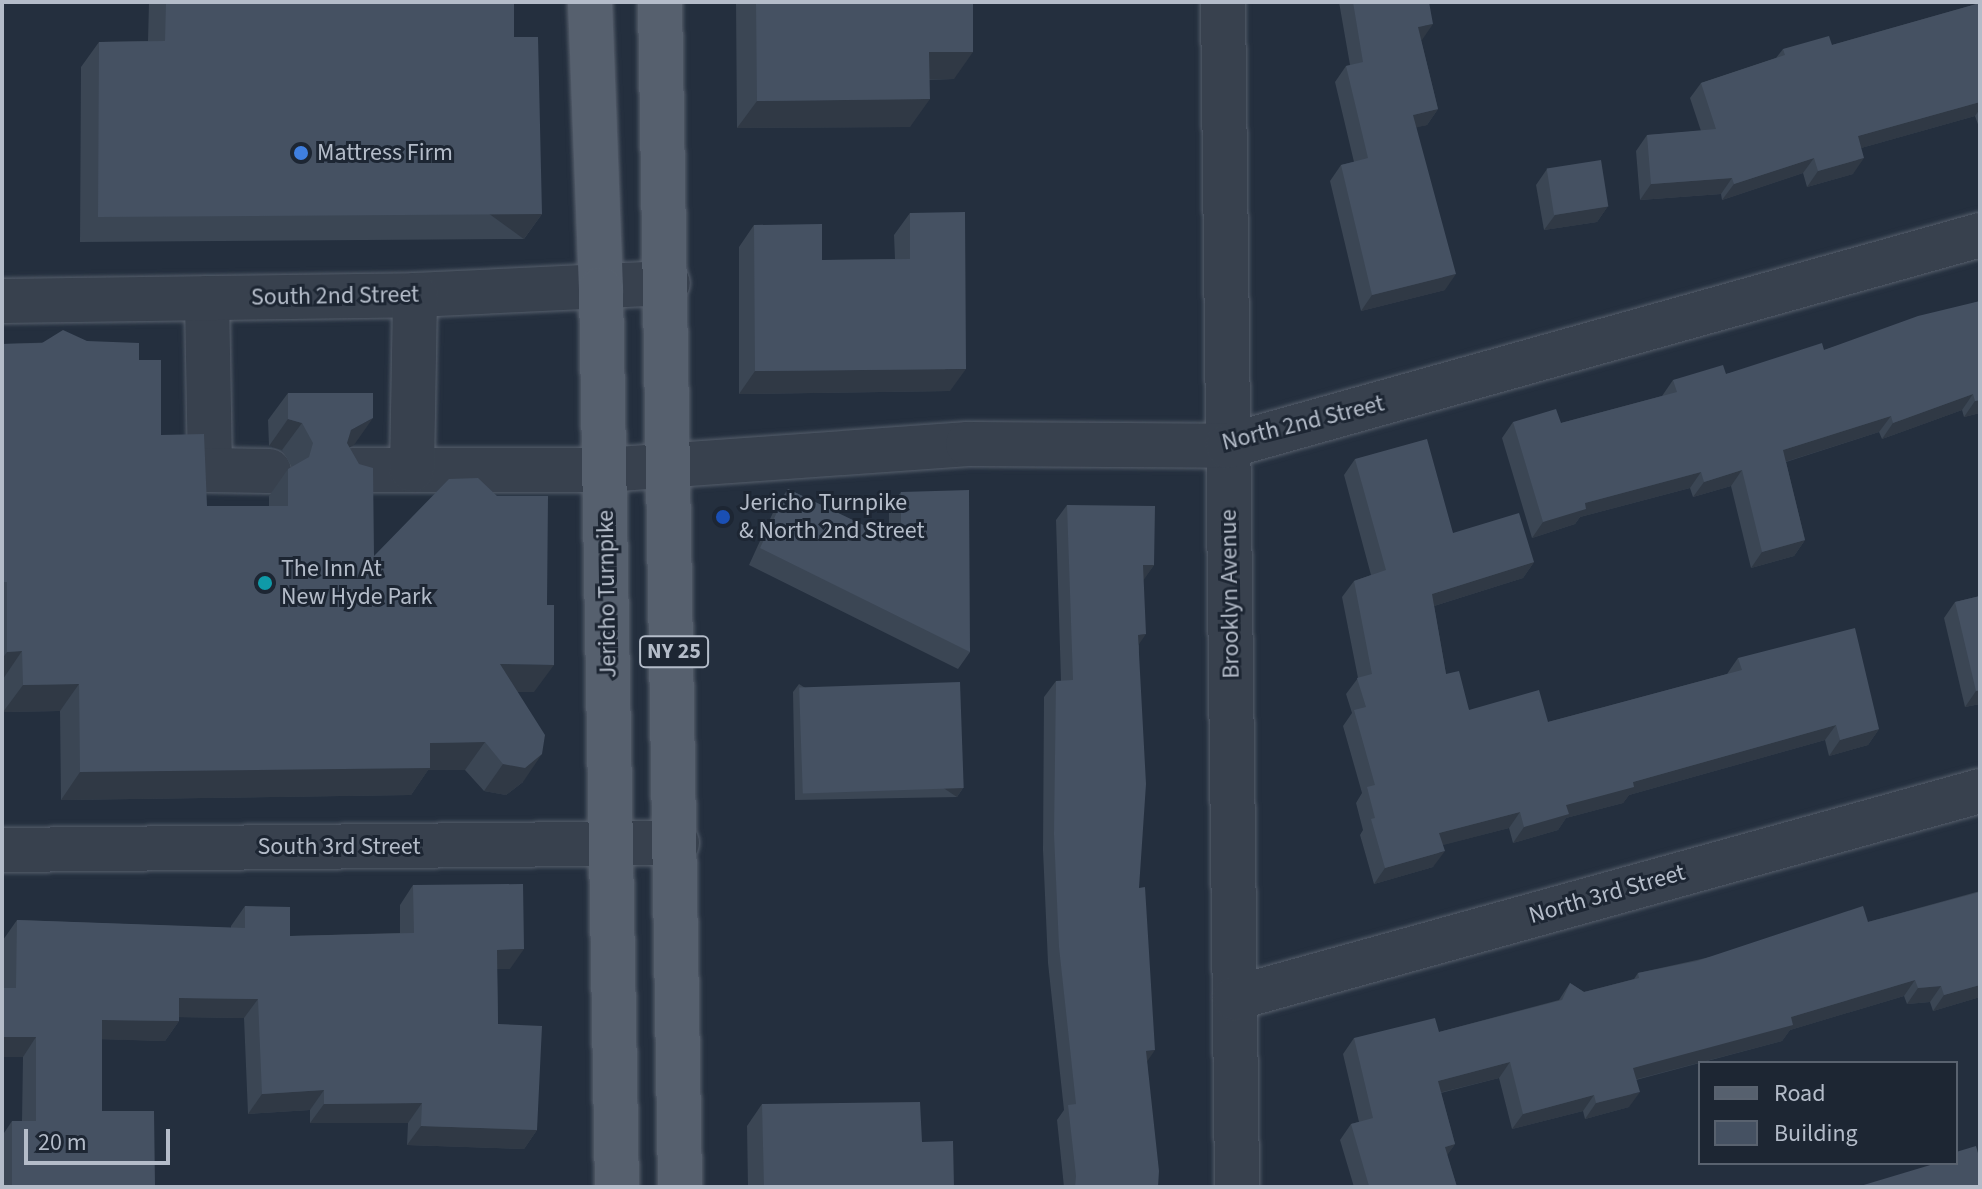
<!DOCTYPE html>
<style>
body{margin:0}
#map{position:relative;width:1982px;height:1189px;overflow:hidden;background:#242f3e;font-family:"Source Sans 3",sans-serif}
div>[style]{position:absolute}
.roads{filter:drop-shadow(0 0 2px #565f6c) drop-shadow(0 0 2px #565f6c)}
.minor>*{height:44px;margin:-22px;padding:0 22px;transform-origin:22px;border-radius:22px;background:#38414e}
.major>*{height:44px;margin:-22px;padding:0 22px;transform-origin:22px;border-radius:22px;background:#56606e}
.wall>*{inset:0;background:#3b4654}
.shaded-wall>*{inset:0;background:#303945;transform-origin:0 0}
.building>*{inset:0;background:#455162;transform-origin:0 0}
.dots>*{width:22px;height:22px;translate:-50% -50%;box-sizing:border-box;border:4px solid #1d2633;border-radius:50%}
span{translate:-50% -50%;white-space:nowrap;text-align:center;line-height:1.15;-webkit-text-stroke:6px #1d2633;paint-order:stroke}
.shield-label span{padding:2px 6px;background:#1d2633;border:2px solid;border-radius:6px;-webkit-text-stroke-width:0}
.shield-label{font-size:22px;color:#b4bcc9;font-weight:700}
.poi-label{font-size:24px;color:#b4bcc9}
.left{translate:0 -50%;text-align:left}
.street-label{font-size:24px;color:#b4bcc9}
.frame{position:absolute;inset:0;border:4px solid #b4bcc9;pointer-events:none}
.legend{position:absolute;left:1698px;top:1061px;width:260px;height:104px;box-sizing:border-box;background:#1d2633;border:2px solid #59626f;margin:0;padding:10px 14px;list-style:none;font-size:24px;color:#b4bcc9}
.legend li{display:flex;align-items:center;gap:16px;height:40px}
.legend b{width:40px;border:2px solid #59626f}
.scale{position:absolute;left:24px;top:1129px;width:146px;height:36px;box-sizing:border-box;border:4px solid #b4bcc9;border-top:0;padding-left:10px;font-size:24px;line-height:28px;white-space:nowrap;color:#b4bcc9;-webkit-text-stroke:6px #1d2633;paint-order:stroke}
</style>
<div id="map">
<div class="roads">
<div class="minor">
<i style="left:1223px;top:2px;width:1185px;rotate:89.32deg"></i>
<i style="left:207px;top:298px;width:172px;rotate:89deg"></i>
<i style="left:210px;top:470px;width:59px;rotate:1deg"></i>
<i style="left:2px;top:301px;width:413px;rotate:-0.8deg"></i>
<i style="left:415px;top:295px;width:253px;rotate:-2.7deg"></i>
<i style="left:353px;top:470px;width:252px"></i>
<i style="left:605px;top:470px;width:364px;rotate:-4.1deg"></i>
<i style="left:968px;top:444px;width:260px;rotate:0.4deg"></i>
<i style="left:1228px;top:446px;width:781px;rotate:-15.67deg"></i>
<i style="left:412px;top:470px;width:175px;rotate:-89deg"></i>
<i style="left:2px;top:850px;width:675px;rotate:-0.59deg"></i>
<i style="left:1235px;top:998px;width:773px;rotate:-15.53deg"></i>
</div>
<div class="major">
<i style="left:590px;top:2px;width:287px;rotate:87.8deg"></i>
<i style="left:601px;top:289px;width:898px;rotate:88.98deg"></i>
<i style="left:660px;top:2px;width:1185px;rotate:89.03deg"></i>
</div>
</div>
<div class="wall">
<i style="clip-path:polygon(149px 2px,514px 2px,514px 37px,542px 214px,524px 239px,80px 242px,81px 67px,99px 42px,148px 41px)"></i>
<i style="clip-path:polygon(736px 2px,973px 2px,954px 79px,929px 80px,910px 127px,737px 128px)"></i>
<i style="clip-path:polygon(1339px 2px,1429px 2px,1422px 40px,1421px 40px,1438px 109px,1427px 125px,1416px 127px,1445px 290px,1361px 311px,1330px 181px,1341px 165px,1354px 162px,1335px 82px,1346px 66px,1350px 65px)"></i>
<i style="clip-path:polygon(1980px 3px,1980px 130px,1975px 116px,1861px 148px,1853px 174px,1807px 187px,1803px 173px,1722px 200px,1721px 194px,1640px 200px,1636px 151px,1647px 135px,1701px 131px,1690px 98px,1701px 83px,1776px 58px,1783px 49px,1832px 45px)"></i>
<i style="clip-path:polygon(1547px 169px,1608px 206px,1597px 222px,1544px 230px,1536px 185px)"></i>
<i style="clip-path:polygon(910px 213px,950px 391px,739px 394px,739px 247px,754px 225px,822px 260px,895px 259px,894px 235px)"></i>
<i style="clip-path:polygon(1980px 301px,1980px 413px,1964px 417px,1962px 410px,1882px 439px,1879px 432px,1786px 462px,1805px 540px,1794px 556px,1751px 568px,1731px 486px,1693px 497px,1690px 488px,1580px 517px,1575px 524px,1532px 538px,1502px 438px,1513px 422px,1561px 423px,1662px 396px,1673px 380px,1726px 374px,1824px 350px)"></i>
<i style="clip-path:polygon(87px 341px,139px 360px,161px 435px,207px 506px,269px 506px,269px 496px,288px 469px,292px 467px,282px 450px,269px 446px,268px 420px,288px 393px,354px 445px,349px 447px,374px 556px,534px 692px,517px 692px,523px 782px,506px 795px,484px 791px,465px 770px,428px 770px,411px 795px,61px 800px,60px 711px,3px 712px,3px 679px,2px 679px,2px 344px)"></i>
<i style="clip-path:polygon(1355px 459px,1453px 533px,1534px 562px,1523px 578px,1434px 606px,1446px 674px,1469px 710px,1548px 722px,1727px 674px,1738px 658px,1879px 729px,1868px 745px,1829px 756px,1825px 740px,1629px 795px,1623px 803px,1566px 818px,1558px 830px,1513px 843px,1509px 828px,1442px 845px,1433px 867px,1374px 884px,1360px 835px,1363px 830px,1356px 803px,1362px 793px,1343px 726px,1352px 713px,1346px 694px,1358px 678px,1342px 597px,1354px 581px,1371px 575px,1344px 475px)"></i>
<i style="clip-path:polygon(788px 489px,889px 538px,889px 509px,901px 492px,970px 652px,958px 669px,749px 565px,776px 506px)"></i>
<i style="clip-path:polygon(1067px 505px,1154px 565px,1143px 580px,1139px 645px,1139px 888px,1147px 1062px,1158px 1187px,1064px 1187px,1057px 1120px,1064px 1110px,1048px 963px,1043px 850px,1044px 697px,1056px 681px,1061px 681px,1056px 520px)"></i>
<i style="clip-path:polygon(1980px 596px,1980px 704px,1965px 707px,1944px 618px,1955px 602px)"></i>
<i style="clip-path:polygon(799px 684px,963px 788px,957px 797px,795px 800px,793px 692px)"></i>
<i style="clip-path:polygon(413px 885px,510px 969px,497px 969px,498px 1024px,537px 1130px,524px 1149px,407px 1145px,408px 1123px,310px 1123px,310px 1110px,248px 1114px,244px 1018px,179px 1017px,179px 1021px,165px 1041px,102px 1039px,102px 1111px,155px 1187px,2px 1187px,2px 1136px,12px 1121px,22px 1121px,23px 1057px,2px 1057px,3px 940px,17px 920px,231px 928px,231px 926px,245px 906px,290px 936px,400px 933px,400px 905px)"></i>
<i style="clip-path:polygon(1980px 891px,1980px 997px,1933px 1011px,1930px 1002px,1907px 1004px,1904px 996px,1790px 1030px,1782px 1041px,1636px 1080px,1629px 1107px,1585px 1119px,1583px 1111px,1512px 1129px,1499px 1078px,1441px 1093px,1455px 1144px,1447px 1155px,1457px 1187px,1354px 1187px,1340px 1140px,1351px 1124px,1359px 1122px,1343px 1054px,1354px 1038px,1439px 1032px,1559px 1000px,1570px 983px,1584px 992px,1634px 979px,1638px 973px,1868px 922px)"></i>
<i style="clip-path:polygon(762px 1104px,922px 1142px,954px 1187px,748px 1187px,747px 1126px)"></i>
</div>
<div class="shaded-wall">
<i style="clip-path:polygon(1433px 24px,1422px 40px,1407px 43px,1418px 27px)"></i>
<i style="clip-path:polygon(929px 52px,973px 52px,954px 79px,909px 80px)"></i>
<i style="clip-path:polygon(930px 99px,910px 127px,737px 128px,757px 101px)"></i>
<i style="clip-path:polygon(1980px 102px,1980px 109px,1975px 116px,1847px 152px,1858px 136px)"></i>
<i style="clip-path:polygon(1438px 109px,1427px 125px,1402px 131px,1413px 115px)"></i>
<i style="clip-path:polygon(1814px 158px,1803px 173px,1722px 200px,1734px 184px)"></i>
<i style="clip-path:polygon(1864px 158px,1853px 174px,1807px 187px,1818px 171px)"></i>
<i style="clip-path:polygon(1732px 178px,1721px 194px,1640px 200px,1651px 184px)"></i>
<i style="clip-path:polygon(1608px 206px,1597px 222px,1544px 230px,1555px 215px)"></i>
<i style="left:542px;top:214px;width:31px;height:444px;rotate:126deg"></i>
<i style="clip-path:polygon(1456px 274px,1445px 290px,1361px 311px,1372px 295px)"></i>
<i style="clip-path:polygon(966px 369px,950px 391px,739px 394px,755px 371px)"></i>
<i style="clip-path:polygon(1973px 394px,1962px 410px,1882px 439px,1893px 423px)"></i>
<i style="clip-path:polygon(1980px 400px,1980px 413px,1964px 417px,1975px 401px)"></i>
<i style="clip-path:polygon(1891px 416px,1879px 432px,1772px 466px,1783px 450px)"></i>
<i style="clip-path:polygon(373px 418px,354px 445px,332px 457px,351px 430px)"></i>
<i style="clip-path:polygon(288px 419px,302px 423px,282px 450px,269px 446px)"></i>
<i style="clip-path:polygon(1742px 470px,1731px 486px,1693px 497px,1704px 482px)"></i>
<i style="clip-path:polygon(1701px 472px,1690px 488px,1580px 517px,1575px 524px,1532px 538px,1543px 522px,1585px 503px)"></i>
<i style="clip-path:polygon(1805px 540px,1794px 556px,1751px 568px,1762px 552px)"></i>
<i style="clip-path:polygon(1534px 562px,1523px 578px,1421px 610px,1432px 594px)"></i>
<i style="clip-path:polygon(1143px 565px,1154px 565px,1143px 581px)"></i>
<i style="clip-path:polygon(1146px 634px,1135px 650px,1138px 635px)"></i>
<i style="clip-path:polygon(22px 651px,3px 679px,2px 679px,2px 659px,7px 652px)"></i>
<i style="clip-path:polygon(500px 664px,554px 665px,534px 692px,480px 692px)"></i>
<i style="clip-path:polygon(79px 684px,60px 711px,3px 712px,23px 685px)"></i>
<i style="clip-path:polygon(1980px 690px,1980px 704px,1965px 707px,1976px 691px)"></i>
<i style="clip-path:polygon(1836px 725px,1825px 740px,1629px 795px,1623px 803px,1566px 818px,1558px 830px,1513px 843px,1524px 827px,1566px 805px,1633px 782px)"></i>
<i style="clip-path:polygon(1879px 729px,1868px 745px,1829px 756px,1840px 740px)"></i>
<i style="clip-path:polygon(485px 742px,465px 770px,428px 770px,411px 795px,61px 800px,80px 772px,430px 743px)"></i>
<i style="clip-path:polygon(542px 754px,523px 782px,506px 795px,484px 791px,503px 764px)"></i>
<i style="left:963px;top:788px;width:11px;height:162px;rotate:124deg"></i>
<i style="clip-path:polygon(1520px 812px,1509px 828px,1428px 849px,1439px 833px)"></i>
<i style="clip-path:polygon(1445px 851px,1433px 867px,1374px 884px,1385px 868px)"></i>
<i style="clip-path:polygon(524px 949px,510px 969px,483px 969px,497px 950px)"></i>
<i style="clip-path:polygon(1915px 980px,1904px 996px,1790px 1030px,1782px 1041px,1622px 1083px,1633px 1068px,1791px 1017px)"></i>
<i style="clip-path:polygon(1980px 985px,1980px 997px,1933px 1011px,1944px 995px)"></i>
<i style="clip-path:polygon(1941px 986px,1930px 1002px,1907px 1004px,1918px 988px)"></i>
<i style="clip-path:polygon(179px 998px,258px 999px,244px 1018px,165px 1017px)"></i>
<i style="clip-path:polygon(102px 1020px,179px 1021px,165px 1041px,88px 1039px)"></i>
<i style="clip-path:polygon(2px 1037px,36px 1037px,23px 1057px,2px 1057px)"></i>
<i style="clip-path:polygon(1155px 1050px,1144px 1066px,1146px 1051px)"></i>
<i style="clip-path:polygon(1510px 1062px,1499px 1078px,1426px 1096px,1438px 1081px)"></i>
<i style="clip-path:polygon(324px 1090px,310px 1110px,248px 1114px,262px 1094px)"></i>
<i style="clip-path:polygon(1640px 1092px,1629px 1107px,1585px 1119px,1596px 1103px)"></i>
<i style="clip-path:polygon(1594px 1095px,1583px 1111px,1512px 1129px,1523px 1114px)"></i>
<i style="clip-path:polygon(422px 1103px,408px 1123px,310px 1123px,324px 1104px)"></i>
<i style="clip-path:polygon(421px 1126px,537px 1130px,524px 1149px,407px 1145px)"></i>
<i style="clip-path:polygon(1455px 1144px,1444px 1160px,1445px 1147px)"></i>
</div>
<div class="building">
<i style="clip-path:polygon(166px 2px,514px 2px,514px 37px,538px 37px,542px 214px,98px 217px,99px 42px,165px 41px)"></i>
<i style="clip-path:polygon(756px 2px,973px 2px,973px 52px,929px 52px,930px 99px,757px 101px)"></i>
<i style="clip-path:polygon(1353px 2px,1429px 2px,1433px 24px,1418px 27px,1438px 109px,1413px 115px,1456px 274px,1372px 295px,1341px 165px,1368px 158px,1346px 66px,1363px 62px)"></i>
<i style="clip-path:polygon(1980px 3px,1980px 102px,1858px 136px,1864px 158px,1818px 171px,1814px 158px,1734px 184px,1732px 178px,1651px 184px,1647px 135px,1716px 129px,1701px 83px,1785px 55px,1783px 49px,1829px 36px,1832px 45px)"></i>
<i style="left:1601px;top:160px;width:47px;height:55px;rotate:81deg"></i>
<i style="clip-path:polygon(965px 212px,966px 369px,755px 371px,754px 225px,822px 224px,822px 260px,910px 259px,910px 213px)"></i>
<i style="clip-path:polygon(1980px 301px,1980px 400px,1975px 401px,1973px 394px,1893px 423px,1891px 416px,1783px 450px,1805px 540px,1762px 552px,1742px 470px,1704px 482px,1701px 472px,1585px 503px,1586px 509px,1543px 522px,1513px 422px,1556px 409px,1561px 423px,1677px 392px,1673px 380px,1723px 365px,1726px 374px,1822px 343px,1824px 350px,1918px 316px)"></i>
<i style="clip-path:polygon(63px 330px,87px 341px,139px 343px,139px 360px,161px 360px,161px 435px,204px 434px,207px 506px,288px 506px,288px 469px,309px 457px,313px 443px,302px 423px,288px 419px,288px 393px,373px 393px,373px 418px,351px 430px,347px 443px,359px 464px,373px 468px,374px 556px,449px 479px,478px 478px,497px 496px,548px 496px,547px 605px,554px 605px,554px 665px,500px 664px,545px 735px,542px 754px,525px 768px,503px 764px,485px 742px,430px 743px,430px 768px,80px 772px,79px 684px,23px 685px,22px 651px,7px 652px,7px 582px,2px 582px,2px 344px,42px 343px)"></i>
<i style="clip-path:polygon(1427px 439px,1453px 533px,1519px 513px,1534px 562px,1432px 594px,1446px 674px,1459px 671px,1469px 710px,1539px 690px,1548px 722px,1742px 670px,1738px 658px,1855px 628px,1879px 729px,1840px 740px,1836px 725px,1633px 782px,1634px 787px,1566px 805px,1569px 814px,1524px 827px,1520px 812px,1439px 833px,1445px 851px,1385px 868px,1371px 819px,1375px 818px,1367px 787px,1375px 785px,1354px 710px,1366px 707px,1357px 678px,1372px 674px,1354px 581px,1386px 570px,1355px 459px)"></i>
<i style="clip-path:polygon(788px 489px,901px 543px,901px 492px,969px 490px,970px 652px,760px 548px)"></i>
<i style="clip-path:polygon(1067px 505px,1155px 506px,1154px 565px,1143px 565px,1146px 634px,1138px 635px,1146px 784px,1139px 888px,1145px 887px,1155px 1050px,1146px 1051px,1159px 1171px,1158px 1187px,1075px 1187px,1076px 1176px,1068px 1105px,1076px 1104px,1059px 947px,1054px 834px,1056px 681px,1073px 680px)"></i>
<i style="clip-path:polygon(1980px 596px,1980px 690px,1976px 691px,1955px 602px)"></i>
<i style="left:960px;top:682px;width:106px;height:161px;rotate:88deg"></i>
<i style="clip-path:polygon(523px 884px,524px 949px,497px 950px,498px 1024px,542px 1026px,537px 1130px,421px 1126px,422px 1103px,324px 1104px,324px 1090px,262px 1094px,258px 999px,179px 998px,179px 1021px,102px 1020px,102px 1111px,154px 1111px,155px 1187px,12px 1187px,12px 1121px,36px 1121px,36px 1037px,2px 1037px,2px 988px,16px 988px,17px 920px,245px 928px,245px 906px,290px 907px,290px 936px,414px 933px,413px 885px)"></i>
<i style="clip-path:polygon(1980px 892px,1980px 985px,1944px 995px,1941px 986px,1918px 988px,1915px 980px,1791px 1017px,1793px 1025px,1633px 1068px,1640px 1092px,1596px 1103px,1594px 1095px,1523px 1114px,1510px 1062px,1438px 1081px,1455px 1144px,1445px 1147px,1457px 1187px,1366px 1187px,1369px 1186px,1351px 1124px,1373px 1118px,1354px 1038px,1435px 1018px,1439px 1032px,1562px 1000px,1570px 983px,1584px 992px,1639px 978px,1638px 973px,1697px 961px,1863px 906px,1868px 922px)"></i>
<i style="clip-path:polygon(920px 1102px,922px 1142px,953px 1141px,954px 1187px,764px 1187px,762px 1104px)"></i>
<i style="clip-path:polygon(1976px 1146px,1980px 1160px,1980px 1187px,1857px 1187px,1937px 1163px,1956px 1163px,1956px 1152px)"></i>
</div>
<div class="dots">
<i style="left:301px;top:153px;background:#3f7fe0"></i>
<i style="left:723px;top:517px;background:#1a4fb4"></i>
<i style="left:265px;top:583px;background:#0f9aa8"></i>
</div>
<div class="shield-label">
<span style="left:674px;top:652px">NY 25</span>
</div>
<div class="poi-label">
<span class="left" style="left:317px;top:153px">Mattress Firm</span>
<span class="left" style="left:739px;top:517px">Jericho Turnpike<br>&amp; North 2nd Street</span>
<span class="left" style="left:281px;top:583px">The Inn At<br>New Hyde Park</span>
</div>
<div class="street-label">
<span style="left:335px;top:296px;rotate:-1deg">South 2nd Street</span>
<span style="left:1303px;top:423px;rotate:-14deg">North 2nd Street</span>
<span style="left:607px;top:594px;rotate:-91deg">Jericho Turnpike</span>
<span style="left:1230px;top:594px;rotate:-91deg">Brooklyn Avenue</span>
<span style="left:339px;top:847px">South 3rd Street</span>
<span style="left:1607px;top:894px;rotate:-16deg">North 3rd Street</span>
</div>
<div class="frame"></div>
<ul class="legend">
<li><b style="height:10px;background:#56606e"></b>Road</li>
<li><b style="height:22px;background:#455162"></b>Building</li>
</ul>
<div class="scale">20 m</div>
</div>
